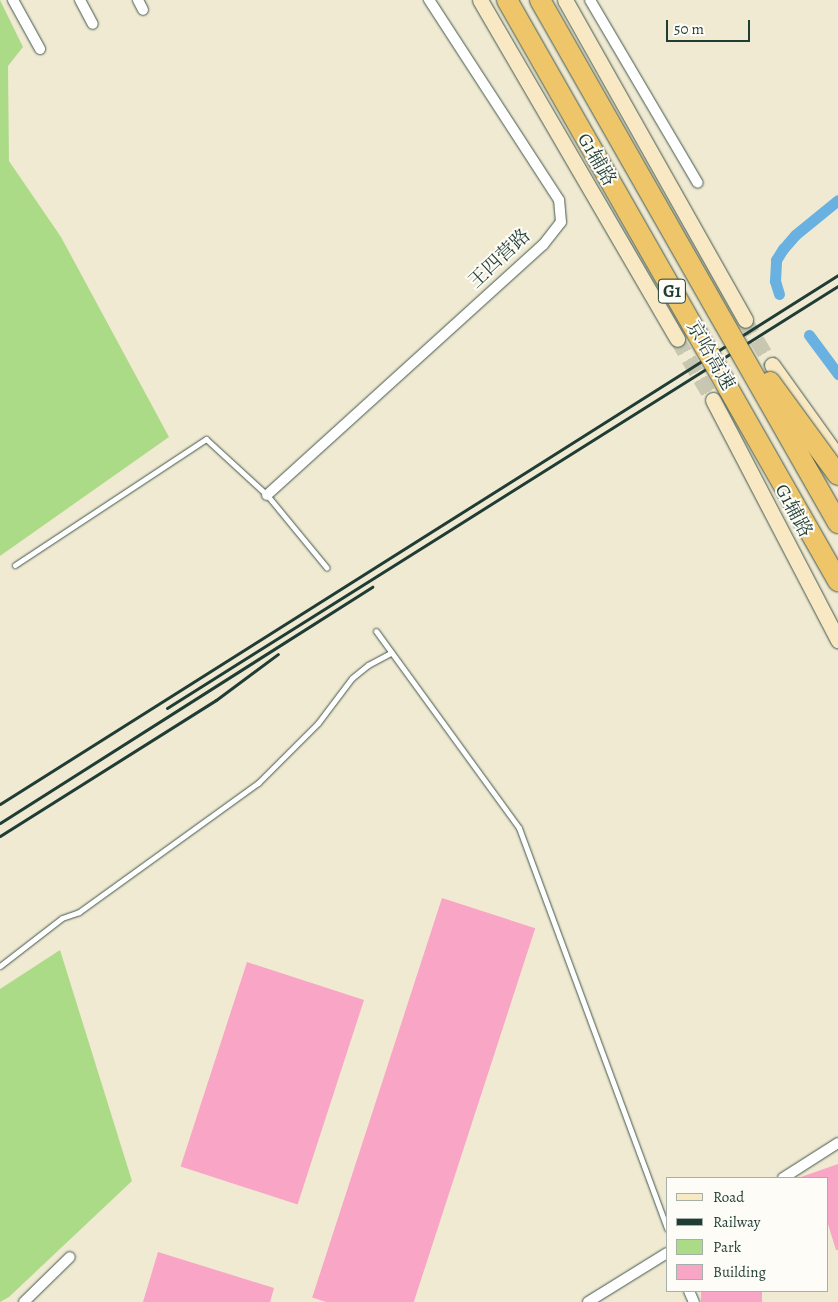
<!DOCTYPE html>
<meta charset="utf-8">
<style>
body{margin:0}
#map{position:relative;width:838px;height:1302px;overflow:hidden;background:#f1ead2;font-family:Alegreya,"Noto Serif SC",serif}
div>[style]{position:absolute}
.green>*{inset:0;background:#acdb88}
.canal>*{height:11px;margin:-5.5px;padding:0 5.5px;transform-origin:5.5px;border-radius:5.5px;background:#68b1e0}
.building>*{inset:0;background:#f8a5c6;transform-origin:0 0}
.secondary-tunnel>*{height:15px;margin-top:-7.5px;transform-origin:0;background:repeating-linear-gradient(90deg,#c7c7b2 0 15px,transparent 0 23px)}
.roads{filter:drop-shadow(0 0 1px #3e574c) drop-shadow(0 0 1px #3e574c)}
.service>*{height:5px;margin:-2.5px;padding:0 2.5px;transform-origin:2.5px;border-radius:2.5px;background:#fff}
.minor>*{height:10px;margin:-5px;padding:0 5px;transform-origin:5px;border-radius:5px;background:#fff}
.secondary>*{height:15px;margin:-7.5px;padding:0 7.5px;transform-origin:7.5px;border-radius:7.5px;background:#f8e8c3}
.rail>*{height:3px;margin:-1.5px;padding:0 1.5px;transform-origin:1.5px;border-radius:1.5px;background:#1f3d34}
.bridges{filter:drop-shadow(0 0 1px #3e574c) drop-shadow(0 0 1px #3e574c)}
.motorway-bridge>*{height:20px;margin:-10px;padding:0 10px;transform-origin:10px;border-radius:10px;background:#eec569}
span{translate:-50% -50%;white-space:nowrap;text-align:center;line-height:1.15;-webkit-text-stroke:4px #fdfcf7;paint-order:stroke}
.shield-label span{padding:1px 4px;background:#fdfcf7;border:1px solid;border-radius:4px;-webkit-text-stroke-width:0}
.shield-label{font-size:18px;color:#1f3d34;font-weight:700}
.street-label{font-size:19px;color:#1f3d34}
.legend{position:absolute;left:666px;top:1177px;width:162px;height:115px;box-sizing:border-box;background:#fdfcf7;border:1px solid #a4b0a9;margin:0;padding:6px 9px;list-style:none;font-size:15px;color:#1f3d34}
.legend li{display:flex;align-items:center;gap:10px;height:25px}
.legend b{width:25px;border:1px solid #a4b0a9}
.scale{position:absolute;left:666px;top:20px;width:84px;height:22px;box-sizing:border-box;border:2px solid #1f3d34;border-top:0;padding-left:6px;font-size:15px;line-height:18px;white-space:nowrap;color:#1f3d34;-webkit-text-stroke:4px #fdfcf7;paint-order:stroke}
</style>
<div id="map">
<div class="green">
<i style="clip-path:polygon(0 0,23px 47px,8px 66px,9px 161px,61px 237px,169px 437px,0 556px)"></i>
<i style="clip-path:polygon(60px 950px,132px 1181px,9px 1297px,0 1302px,0 989px)"></i>
</div>
<div class="canal">
<i style="left:779px;top:294px;width:14px;rotate:-107deg"></i>
<i style="left:775px;top:281px;width:21px;rotate:-87deg"></i>
<i style="left:776px;top:260px;width:13px;rotate:-58deg"></i>
<i style="left:783px;top:249px;width:18px;rotate:-49deg"></i>
<i style="left:795px;top:235px;width:55px;rotate:-39.1deg"></i>
<i style="left:809px;top:335px;width:49px;rotate:53.4deg"></i>
</div>
<div class="building">
<i style="left:442px;top:898px;width:98px;height:420px;rotate:18deg"></i>
<i style="left:247px;top:962px;width:123px;height:215px;rotate:18deg"></i>
<i style="clip-path:polygon(838px 1164px,838px 1250px,836px 1250px,827px 1221px,827px 1178px,801px 1177px)"></i>
<i style="clip-path:polygon(158px 1252px,274px 1288px,270px 1302px,143px 1302px)"></i>
<i style="left:701px;top:1291px;width:61px;height:12px"></i>
</div>
<div class="secondary-tunnel">
<i style="left:745px;top:320px;width:52px;rotate:59deg"></i>
<i style="left:677px;top:339px;width:71px;rotate:59.5deg"></i>
</div>
<div class="roads">
<div class="service">
<i style="left:15px;top:565px;width:229px;rotate:-33.4deg"></i>
<i style="left:206px;top:439px;width:83px;rotate:42.6deg"></i>
<i style="left:267px;top:495px;width:94px;rotate:50.6deg"></i>
<i style="left:376px;top:631px;width:243px;rotate:54deg"></i>
<i style="left:519px;top:828px;width:427px;rotate:69.7deg"></i>
<i style="left:0;top:966px;width:78px;rotate:-37.7deg"></i>
<i style="left:62px;top:918px;width:18px;rotate:-19deg"></i>
<i style="left:79px;top:912px;width:221px;rotate:-35.8deg"></i>
<i style="left:258px;top:783px;width:85px;rotate:-45deg"></i>
<i style="left:318px;top:723px;width:56px;rotate:-52.9deg"></i>
<i style="left:352px;top:678px;width:21px;rotate:-39deg"></i>
<i style="left:368px;top:665px;width:26px;rotate:-28deg"></i>
</div>
<div class="minor">
<i style="left:13px;top:0;width:56px;rotate:61.1deg"></i>
<i style="left:80px;top:0;width:27px;rotate:62deg"></i>
<i style="left:138px;top:0;width:11px;rotate:63deg"></i>
<i style="left:590px;top:0;width:212px;rotate:59.5deg"></i>
<i style="left:267px;top:495px;width:372px;rotate:-42.2deg"></i>
<i style="left:543px;top:245px;width:29px;rotate:-52deg"></i>
<i style="left:561px;top:222px;width:22px;rotate:-95deg"></i>
<i style="left:559px;top:200px;width:239px;rotate:-123deg"></i>
<i style="left:783px;top:1178px;width:65px;rotate:-32.5deg"></i>
<i style="left:689px;top:1291px;width:12px;rotate:66deg"></i>
<i style="left:24px;top:1302px;width:64px;rotate:-44.4deg"></i>
<i style="left:588px;top:1302px;width:93px;rotate:-31.8deg"></i>
</div>
<div class="secondary">
<i style="left:480px;top:0;width:392px;rotate:59.8deg"></i>
<i style="left:565px;top:0;width:367px;rotate:60.6deg"></i>
<i style="left:772px;top:365px;width:113px;rotate:54.3deg"></i>
<i style="left:713px;top:400px;width:271px;rotate:62.5deg"></i>
</div>
</div>
<div class="rail">
<i style="left:167px;top:708px;width:793px;rotate:-32.17deg"></i>
<i style="left:0;top:804px;width:991px;rotate:-32.26deg"></i>
<i style="left:0;top:823px;width:441px;rotate:-32.4deg"></i>
<i style="left:0;top:836px;width:255px;rotate:-32.2deg"></i>
<i style="left:216px;top:700px;width:77px;rotate:-36.6deg"></i>
</div>
<div class="bridges">
<div class="motorway-bridge">
<i style="left:507px;top:0;width:669px;rotate:60.33deg"></i>
<i style="left:540px;top:0;width:602px;rotate:60.33deg"></i>
<i style="left:770px;top:382px;width:115px;rotate:53.8deg"></i>
</div>
</div>
<div class="shield-label">
<span style="left:672px;top:291px">G1</span>
</div>
<div class="street-label">
<span style="left:596px;top:160px;rotate:60deg">G1辅路</span>
<span style="left:500px;top:259px;rotate:-43deg">王四营路</span>
<span style="left:710px;top:356px;rotate:60deg">京哈高速</span>
<span style="left:793px;top:511px;rotate:62deg">G1辅路</span>
</div>
<ul class="legend">
<li><b style="height:6px;background:#f8e8c3"></b>Road</li>
<li><b style="height:6px;background:#1f3d34"></b>Railway</li>
<li><b style="height:14px;background:#acdb88"></b>Park</li>
<li><b style="height:14px;background:#f8a5c6"></b>Building</li>
</ul>
<div class="scale">50 m</div>
</div>
